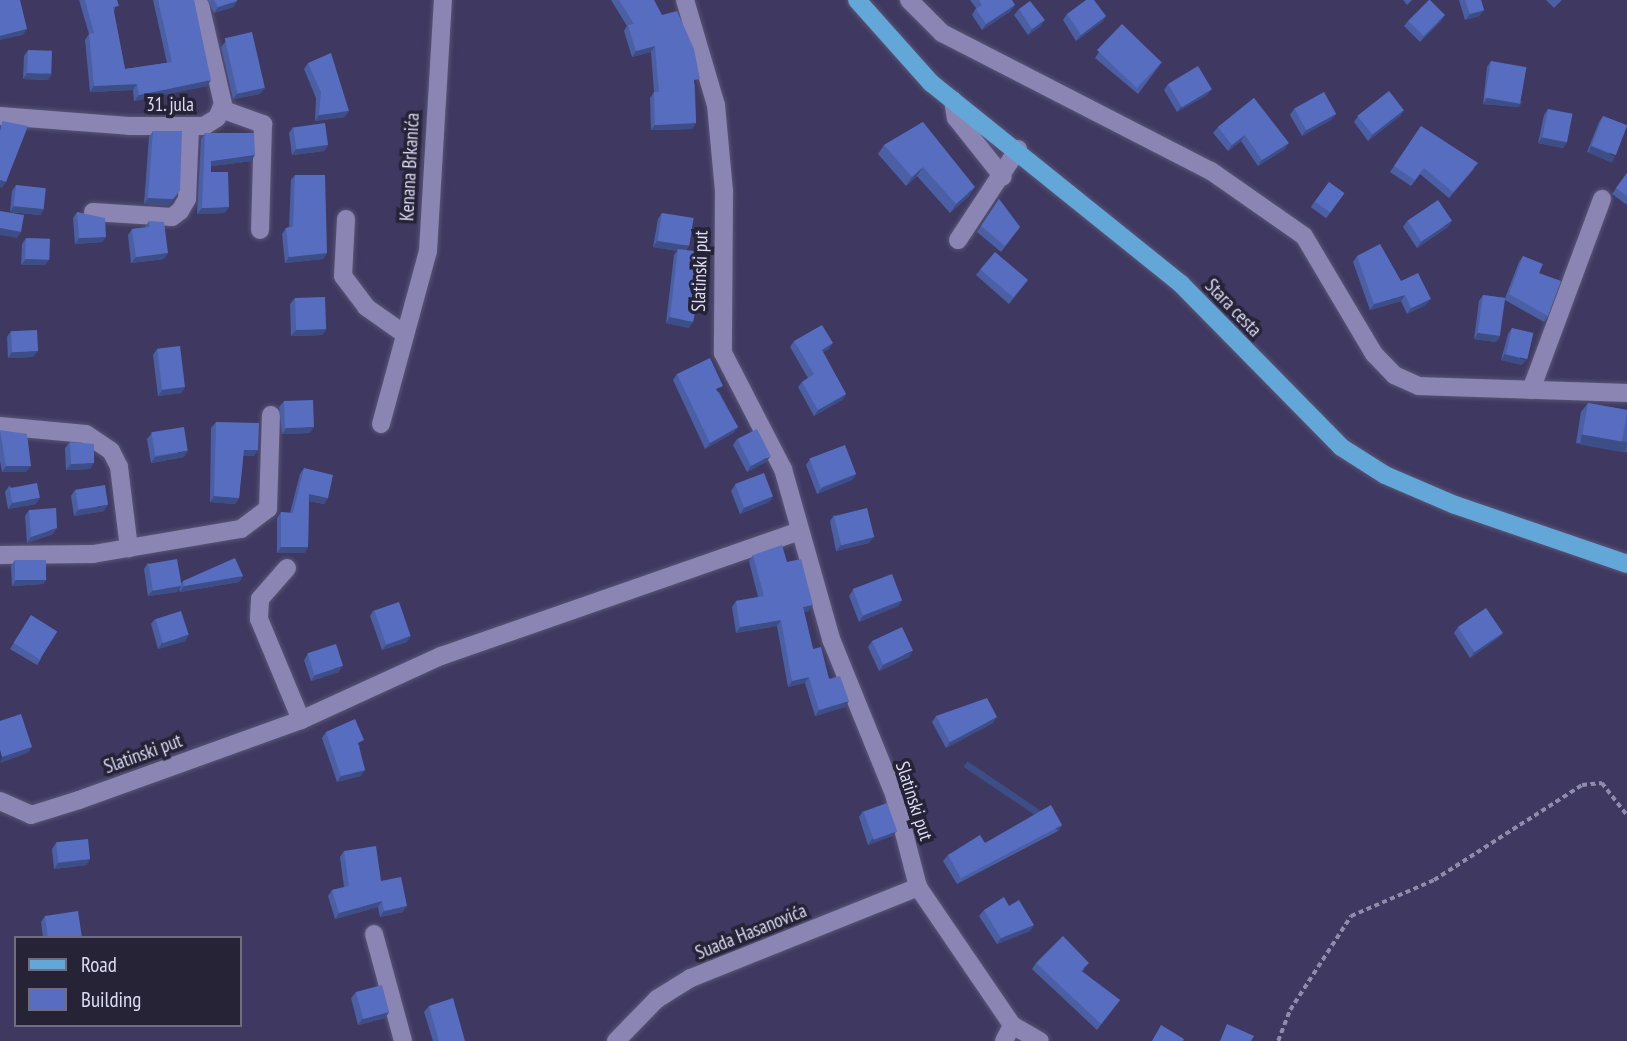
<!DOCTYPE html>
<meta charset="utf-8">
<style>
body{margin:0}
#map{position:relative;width:1627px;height:1041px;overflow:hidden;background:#3f3961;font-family:"PT Sans Narrow",sans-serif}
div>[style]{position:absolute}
.path>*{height:3.5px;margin-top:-1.75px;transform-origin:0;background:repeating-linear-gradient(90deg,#8f8bab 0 5px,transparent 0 8.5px)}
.roads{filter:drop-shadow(0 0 2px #595475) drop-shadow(0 0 2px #595475)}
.minor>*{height:18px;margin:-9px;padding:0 9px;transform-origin:9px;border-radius:9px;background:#8b85b3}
.major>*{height:18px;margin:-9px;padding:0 9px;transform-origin:9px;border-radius:9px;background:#62a7d8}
.wall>*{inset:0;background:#4b5fa5;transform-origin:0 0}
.shaded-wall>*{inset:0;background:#3d4d86;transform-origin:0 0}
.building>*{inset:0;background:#576ec0;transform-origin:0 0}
span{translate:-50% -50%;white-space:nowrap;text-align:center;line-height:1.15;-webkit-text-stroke:7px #262336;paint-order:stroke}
.street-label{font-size:19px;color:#dddbf4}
.legend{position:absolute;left:14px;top:936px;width:228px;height:91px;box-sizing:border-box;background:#262336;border:2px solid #6f6d82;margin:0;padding:9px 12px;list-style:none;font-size:21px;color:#dddbf4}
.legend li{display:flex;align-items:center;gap:14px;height:35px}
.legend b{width:35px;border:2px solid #6f6d82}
</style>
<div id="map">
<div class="path">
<i style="left:1278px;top:1041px;width:33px;rotate:-69deg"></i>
<i style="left:1290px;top:1010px;width:112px;rotate:-57deg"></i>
<i style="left:1351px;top:916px;width:90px;rotate:-23.4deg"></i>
<i style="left:1434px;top:880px;width:176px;rotate:-32.7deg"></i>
<i style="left:1582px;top:785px;width:20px;rotate:-6deg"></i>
<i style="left:1602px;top:783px;width:41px;rotate:52deg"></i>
</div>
<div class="roads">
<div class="minor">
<i style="left:685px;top:0;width:109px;rotate:73.6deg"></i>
<i style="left:716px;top:105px;width:87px;rotate:84.7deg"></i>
<i style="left:724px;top:192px;width:161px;rotate:90.4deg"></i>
<i style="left:723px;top:353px;width:131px;rotate:62.7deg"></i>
<i style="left:783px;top:469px;width:177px;rotate:74.2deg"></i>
<i style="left:831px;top:639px;width:167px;rotate:67.9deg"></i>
<i style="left:894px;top:794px;width:96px;rotate:75.5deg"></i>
<i style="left:918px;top:887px;width:167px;rotate:55.7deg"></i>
<i style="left:1012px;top:1025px;width:32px;rotate:30deg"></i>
<i style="left:909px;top:0;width:47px;rotate:45deg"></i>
<i style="left:942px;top:33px;width:302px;rotate:27.2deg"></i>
<i style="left:1211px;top:171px;width:113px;rotate:35deg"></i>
<i style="left:1304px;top:236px;width:137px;rotate:59.3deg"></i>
<i style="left:1374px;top:354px;width:29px;rotate:46deg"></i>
<i style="left:1394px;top:375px;width:27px;rotate:24deg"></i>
<i style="left:1419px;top:386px;width:208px;rotate:1.9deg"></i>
<i style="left:953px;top:100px;width:18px;rotate:81deg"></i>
<i style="left:956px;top:118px;width:75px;rotate:51.5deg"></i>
<i style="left:221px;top:109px;width:45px;rotate:19.7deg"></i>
<i style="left:263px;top:124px;width:106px;rotate:91.6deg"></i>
<i style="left:0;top:116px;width:129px;rotate:4.4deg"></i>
<i style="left:129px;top:126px;width:75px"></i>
<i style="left:204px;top:126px;width:15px;rotate:-32deg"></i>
<i style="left:217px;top:118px;width:15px;rotate:-67deg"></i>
<i style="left:223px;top:104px;width:107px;rotate:-103deg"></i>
<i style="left:93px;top:212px;width:79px;rotate:3.6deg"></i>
<i style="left:172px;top:217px;width:10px;rotate:-37deg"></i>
<i style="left:180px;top:211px;width:14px;rotate:-60deg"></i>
<i style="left:187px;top:199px;width:73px;rotate:-87.6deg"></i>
<i style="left:346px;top:219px;width:57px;rotate:93deg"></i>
<i style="left:343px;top:276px;width:39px;rotate:53deg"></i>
<i style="left:366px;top:307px;width:45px;rotate:35.1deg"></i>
<i style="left:958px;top:240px;width:109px;rotate:-56.6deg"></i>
<i style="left:1531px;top:390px;width:204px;rotate:-69.6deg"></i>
<i style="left:381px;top:424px;width:179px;rotate:-74.8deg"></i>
<i style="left:428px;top:251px;width:251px;rotate:-86.6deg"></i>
<i style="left:0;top:426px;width:86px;rotate:5.3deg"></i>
<i style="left:86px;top:434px;width:30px;rotate:34deg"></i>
<i style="left:111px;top:451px;width:18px;rotate:63deg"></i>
<i style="left:119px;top:467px;width:82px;rotate:83deg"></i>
<i style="left:0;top:555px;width:93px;rotate:-0.6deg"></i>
<i style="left:93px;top:554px;width:150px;rotate:-9.6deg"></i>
<i style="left:241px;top:529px;width:34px;rotate:-37deg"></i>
<i style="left:268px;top:509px;width:94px;rotate:-88.2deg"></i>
<i style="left:287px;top:568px;width:41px;rotate:131.1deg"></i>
<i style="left:260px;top:599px;width:20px;rotate:93deg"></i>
<i style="left:259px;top:619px;width:109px;rotate:67.4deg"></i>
<i style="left:0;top:801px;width:34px;rotate:24deg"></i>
<i style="left:31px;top:815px;width:50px;rotate:-17.4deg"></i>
<i style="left:79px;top:800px;width:236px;rotate:-19.8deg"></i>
<i style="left:301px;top:720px;width:154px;rotate:-24.6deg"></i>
<i style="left:441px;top:656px;width:380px;rotate:-19.2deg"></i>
<i style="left:374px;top:934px;width:111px;rotate:74.8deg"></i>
<i style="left:616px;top:1041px;width:59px;rotate:-45.7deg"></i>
<i style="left:657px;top:999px;width:40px;rotate:-32deg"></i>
<i style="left:691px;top:978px;width:245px;rotate:-21.8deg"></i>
<i style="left:1004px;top:1041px;width:18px;rotate:-63deg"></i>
</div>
<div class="major">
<i style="left:857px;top:0;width:111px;rotate:48.3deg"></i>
<i style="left:931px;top:83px;width:321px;rotate:38.8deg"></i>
<i style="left:1181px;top:284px;width:228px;rotate:45.5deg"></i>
<i style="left:1341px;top:447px;width:52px;rotate:32.5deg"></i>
<i style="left:1385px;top:475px;width:76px;rotate:23.2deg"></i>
<i style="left:1455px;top:505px;width:182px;rotate:18.9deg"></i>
</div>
</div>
<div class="wall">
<i style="clip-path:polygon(79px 0,117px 0,114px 12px,125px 69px,167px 63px,153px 0,194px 0,207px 86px,134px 101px,133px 90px,90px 92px,85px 40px,89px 34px)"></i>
<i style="clip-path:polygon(207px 0,237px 0,237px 1px,233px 7px,214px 13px)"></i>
<i style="clip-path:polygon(611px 0,654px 0,695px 85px,696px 123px,692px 129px,651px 130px,650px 98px,654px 92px,651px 52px,632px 57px,624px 31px,627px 26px)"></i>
<i style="clip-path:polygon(970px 0,1012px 0,1011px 11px,982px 30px,972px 15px,976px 8px)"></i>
<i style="clip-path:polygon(1403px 0,1412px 0,1407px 5px)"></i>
<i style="clip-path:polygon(1459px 0,1481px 0,1484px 10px,1479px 16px,1465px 20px)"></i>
<i style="clip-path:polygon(1546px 0,1562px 0,1554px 8px)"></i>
<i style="clip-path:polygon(1019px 9px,1041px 26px,1028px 35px,1014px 15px)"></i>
<i style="clip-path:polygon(1067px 14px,1106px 16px,1102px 22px,1076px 41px,1063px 20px)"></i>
<i style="clip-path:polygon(1408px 21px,1441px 21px,1420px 42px,1404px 26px)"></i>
<i style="clip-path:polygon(226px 41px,265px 88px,260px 94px,233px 99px,221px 47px)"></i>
<i style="clip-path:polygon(28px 50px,48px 80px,23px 79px,24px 56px)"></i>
<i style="clip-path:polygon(1099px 52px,1162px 62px,1138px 94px,1095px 58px)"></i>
<i style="clip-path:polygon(1491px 61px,1519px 107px,1483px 104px,1487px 67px)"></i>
<i style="clip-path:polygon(308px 63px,345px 117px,315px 121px,316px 98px,304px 69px)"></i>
<i style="clip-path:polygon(1168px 84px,1207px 95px,1177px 112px,1164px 90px)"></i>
<i style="clip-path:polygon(1254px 98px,1285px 149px,1258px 166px,1241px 141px,1228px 151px,1213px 133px,1218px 127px)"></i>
<i style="clip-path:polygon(1294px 109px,1336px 114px,1331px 120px,1302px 136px,1290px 115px)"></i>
<i style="clip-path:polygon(1548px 109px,1567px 142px,1563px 148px,1538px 143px,1544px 115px)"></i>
<i style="clip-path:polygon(1404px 110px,1400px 116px,1368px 141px,1354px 122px,1358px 116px)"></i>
<i style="clip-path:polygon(1603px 116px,1611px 162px,1587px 152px,1599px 122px)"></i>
<i style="clip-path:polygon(923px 122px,969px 196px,950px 213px,917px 176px,906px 186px,878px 154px,884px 145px)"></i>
<i style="clip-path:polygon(1421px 126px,1474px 169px,1449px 198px,1420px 174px,1411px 186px,1390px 172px)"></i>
<i style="clip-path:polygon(293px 127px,328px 145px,324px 151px,292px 155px,289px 133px)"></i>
<i style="clip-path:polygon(153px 131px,180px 190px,169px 205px,144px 204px,149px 137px)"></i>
<i style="clip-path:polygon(205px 133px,251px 161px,211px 166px,211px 172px,225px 213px,197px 214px,201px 139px)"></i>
<i style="clip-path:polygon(1627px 173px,1627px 205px,1612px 194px)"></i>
<i style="clip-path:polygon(295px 175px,327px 253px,323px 259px,285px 263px,282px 234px,286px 228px,289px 227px,291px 180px)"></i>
<i style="left:1329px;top:182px;width:19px;height:31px;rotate:36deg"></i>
<i style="clip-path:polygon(16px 185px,44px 209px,40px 215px,10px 212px,12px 191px)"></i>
<i style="clip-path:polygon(999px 199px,1020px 227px,1001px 252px,977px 232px)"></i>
<i style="clip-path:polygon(77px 212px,106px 237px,102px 242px,75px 244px,73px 218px)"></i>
<i style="clip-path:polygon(662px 213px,687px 250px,689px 328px,666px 323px,674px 255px,677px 251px,653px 247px,658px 219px)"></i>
<i style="clip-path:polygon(149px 221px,164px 259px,131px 263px,128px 235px,132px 229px,145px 227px)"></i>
<i style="clip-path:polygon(1407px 221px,1448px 227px,1417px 248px,1403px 227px)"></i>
<i style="clip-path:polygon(26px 238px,49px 259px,45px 265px,21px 265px,22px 244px)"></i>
<i style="clip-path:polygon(1357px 256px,1426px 305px,1407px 314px,1401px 301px,1370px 310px,1353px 262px)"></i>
<i style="clip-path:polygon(1523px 256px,1539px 273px,1548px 316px,1544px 322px,1505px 300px,1500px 336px,1496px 342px,1474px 339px,1479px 301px,1483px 295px,1505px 298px,1519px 262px)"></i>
<i style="clip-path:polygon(980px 270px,1028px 280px,1009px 304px,976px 275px)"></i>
<i style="clip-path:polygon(295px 298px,326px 329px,322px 335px,291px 336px,290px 304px)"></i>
<i style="clip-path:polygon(1512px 328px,1522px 365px,1501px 360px,1508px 334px)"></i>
<i style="clip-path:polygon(11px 331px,33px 357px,8px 358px,7px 337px)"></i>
<i style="clip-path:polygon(794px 341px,829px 349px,823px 352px,846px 394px,842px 400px,814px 416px,798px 387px,802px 382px,808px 378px,790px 347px)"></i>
<i style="clip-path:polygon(157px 349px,185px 387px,181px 393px,158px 396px,153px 355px)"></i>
<i style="clip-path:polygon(677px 374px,719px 392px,738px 427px,733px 433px,705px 449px,673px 380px)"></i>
<i style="clip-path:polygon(284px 401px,310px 433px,282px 434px,279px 407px)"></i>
<i style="clip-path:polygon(1588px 403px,1627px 410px,1627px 452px,1576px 443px,1581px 412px)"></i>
<i style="clip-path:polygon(216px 422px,258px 450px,254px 456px,243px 456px,239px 498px,235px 504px,210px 502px,211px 428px)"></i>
<i style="clip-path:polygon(0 430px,26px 472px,2px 472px,0 461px)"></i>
<i style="clip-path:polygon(152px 433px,184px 457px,151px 463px,147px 439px)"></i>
<i style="clip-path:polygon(737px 439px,766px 462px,747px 472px,733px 445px)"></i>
<i style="clip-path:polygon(70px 442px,90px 469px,66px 470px,65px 448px)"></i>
<i style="clip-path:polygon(810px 459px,856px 474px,852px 480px,817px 494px,806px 465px)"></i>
<i style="clip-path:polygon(304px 468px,328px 498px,324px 504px,309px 501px,308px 547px,304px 553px,277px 553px,277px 518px,281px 512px,290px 513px,300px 474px)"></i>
<i style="clip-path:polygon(735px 485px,773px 496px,769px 502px,740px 514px,731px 491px)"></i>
<i style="clip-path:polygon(9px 486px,36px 504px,8px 509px,5px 492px)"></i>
<i style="clip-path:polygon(75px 490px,104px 511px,74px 516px,71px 496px)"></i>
<i style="clip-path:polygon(29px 510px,53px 534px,27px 543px,25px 516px)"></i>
<i style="clip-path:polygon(834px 515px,869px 543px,836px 551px,830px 521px)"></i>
<i style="clip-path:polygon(753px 555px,787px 562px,809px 611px,804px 612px,813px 649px,845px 707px,815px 716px,805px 683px,788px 687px,777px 626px,736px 633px,732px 607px,736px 601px,758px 597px,749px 561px)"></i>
<i style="clip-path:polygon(15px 560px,47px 578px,43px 584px,12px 586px,11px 566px)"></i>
<i style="clip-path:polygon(148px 563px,181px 584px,183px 581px,243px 576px,239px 582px,180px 592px,179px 589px,177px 592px,148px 596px,144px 569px)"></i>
<i style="clip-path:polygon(853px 590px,902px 600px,898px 606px,859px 622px,849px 596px)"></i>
<i style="clip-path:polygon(374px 610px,407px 642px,382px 650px,370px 616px)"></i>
<i style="clip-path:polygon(31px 615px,41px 659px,37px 665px,10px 649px)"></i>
<i style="clip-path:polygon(155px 619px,185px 641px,158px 649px,151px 624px)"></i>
<i style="clip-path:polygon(1458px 627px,1503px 633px,1498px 638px,1470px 658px,1454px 633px)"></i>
<i style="clip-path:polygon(872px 641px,909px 657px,879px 671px,868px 647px)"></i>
<i style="clip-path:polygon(308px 654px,339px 672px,311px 681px,304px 660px)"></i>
<i style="clip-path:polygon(936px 716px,993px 723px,946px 748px,932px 722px)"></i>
<i style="clip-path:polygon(326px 732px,360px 746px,359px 747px,365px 770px,360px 776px,337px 782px,322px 738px)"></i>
<i style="clip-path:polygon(863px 811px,892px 836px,868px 845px,859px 817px)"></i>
<i style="clip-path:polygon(1062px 825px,1058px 831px,957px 884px,943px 861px,948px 855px,985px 843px)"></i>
<i style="clip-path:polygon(56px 843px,90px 859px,86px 865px,54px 869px,52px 849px)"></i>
<i style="clip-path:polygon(344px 851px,381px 881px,403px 912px,380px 917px,378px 907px,335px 919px,328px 896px,332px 890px,344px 887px,340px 857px)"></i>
<i style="clip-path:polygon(1009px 906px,1034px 925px,1030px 931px,997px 944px,979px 916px,984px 910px)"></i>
<i style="clip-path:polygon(45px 916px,82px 938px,43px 938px,41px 922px)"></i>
<i style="clip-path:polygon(1036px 963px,1085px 969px,1082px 971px,1120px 1000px,1097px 1030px,1032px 969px)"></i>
<i style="clip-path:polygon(356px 992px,389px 1012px,385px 1018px,358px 1025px,351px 998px)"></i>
<i style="clip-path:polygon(429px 1006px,465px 1041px,433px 1041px,424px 1012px)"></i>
</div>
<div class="shaded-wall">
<i style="clip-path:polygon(237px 1px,233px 7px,214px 13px,218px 7px)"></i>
<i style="clip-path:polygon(1015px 5px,1011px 11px,982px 30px,986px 24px)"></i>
<i style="clip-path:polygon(1484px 10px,1479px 16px,1465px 20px,1470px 14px)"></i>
<i style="clip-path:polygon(1445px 15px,1441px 21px,1420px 42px,1424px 36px)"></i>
<i style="clip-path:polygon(1106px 16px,1102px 22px,1076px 41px,1081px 35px)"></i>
<i style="clip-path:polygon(1045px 20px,1041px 26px,1028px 35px,1032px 29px)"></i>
<i style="clip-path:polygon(27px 29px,23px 35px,0 40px,0 36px)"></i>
<i style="clip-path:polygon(655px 46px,651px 52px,632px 57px,636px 51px)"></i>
<i style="clip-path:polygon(27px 73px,52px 74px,48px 80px,23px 79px)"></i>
<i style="clip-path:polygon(211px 80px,207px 86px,134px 101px,139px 95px)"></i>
<i style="clip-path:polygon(137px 84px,133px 90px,90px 92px,94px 86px)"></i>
<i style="clip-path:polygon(265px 88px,260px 94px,233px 99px,238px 93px)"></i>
<i style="clip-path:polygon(1212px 89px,1207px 95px,1177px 112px,1181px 106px)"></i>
<i style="clip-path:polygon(1487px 98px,1523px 101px,1519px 107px,1483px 104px)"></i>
<i style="clip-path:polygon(1404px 110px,1400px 116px,1368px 141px,1372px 135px)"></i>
<i style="clip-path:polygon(349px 111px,345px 117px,315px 121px,319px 115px)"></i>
<i style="clip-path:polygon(1336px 114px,1331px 120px,1302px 136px,1306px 130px)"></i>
<i style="clip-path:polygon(696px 123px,692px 129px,651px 130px,655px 125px)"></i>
<i style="clip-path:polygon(1245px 135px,1241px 141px,1228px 151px,1232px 145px)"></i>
<i style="clip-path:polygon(1542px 137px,1567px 142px,1563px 148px,1538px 143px)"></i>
<i style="clip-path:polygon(1289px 143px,1285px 149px,1258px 166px,1262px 160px)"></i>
<i style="clip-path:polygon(328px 145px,324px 151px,292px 155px,296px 149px)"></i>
<i style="left:1591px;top:146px;width:26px;height:7px;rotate:23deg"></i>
<i style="clip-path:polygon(255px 155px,251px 161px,207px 167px,211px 161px)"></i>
<i style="clip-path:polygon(923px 167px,917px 176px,906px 186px,912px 177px)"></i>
<i style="clip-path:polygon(0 180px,6px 182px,2px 188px,0 187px)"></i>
<i style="clip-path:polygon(975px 187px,969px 196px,950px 213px,956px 204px)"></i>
<i style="clip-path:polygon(148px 198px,173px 199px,169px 205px,144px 204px)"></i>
<i style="clip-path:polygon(14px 206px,44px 209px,40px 215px,10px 212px)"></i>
<i style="clip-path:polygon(229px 207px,225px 213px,197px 214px,202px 208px)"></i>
<i style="clip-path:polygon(1452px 221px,1448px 227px,1417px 248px,1421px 242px)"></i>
<i style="clip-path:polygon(0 228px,21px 232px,17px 238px,0 235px)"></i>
<i style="clip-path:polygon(106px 237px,102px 242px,75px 244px,79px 238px)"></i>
<i style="clip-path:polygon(657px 241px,689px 246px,685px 252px,678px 249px,677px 251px,653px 247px)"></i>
<i style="clip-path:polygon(168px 253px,164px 259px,131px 263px,136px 257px)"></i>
<i style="clip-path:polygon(327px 253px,323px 259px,285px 263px,289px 257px)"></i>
<i style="clip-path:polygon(26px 259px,49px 259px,45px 265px,21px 265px)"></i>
<i style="clip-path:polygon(1405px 295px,1401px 301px,1370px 310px,1374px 304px)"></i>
<i style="clip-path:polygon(1431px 299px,1426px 305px,1407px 314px,1411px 308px)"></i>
<i style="clip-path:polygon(670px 317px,693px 322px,689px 328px,666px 323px)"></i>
<i style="clip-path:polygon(326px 329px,322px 335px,291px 336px,296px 330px)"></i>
<i style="clip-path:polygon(1478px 333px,1500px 336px,1496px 342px,1474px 339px)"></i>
<i style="clip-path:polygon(833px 343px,829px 349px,817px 356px,822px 350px)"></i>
<i style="clip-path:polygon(38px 351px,33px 357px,8px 358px,12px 352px)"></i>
<i style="clip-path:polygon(1505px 354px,1526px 360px,1522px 365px,1501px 360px)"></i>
<i style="clip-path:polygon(185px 387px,181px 393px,158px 396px,162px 390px)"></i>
<i style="clip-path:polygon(846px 394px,842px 400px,814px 416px,818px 410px)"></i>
<i style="clip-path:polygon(314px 427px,310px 433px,282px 434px,286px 428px)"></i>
<i style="clip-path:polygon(738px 427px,733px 433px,705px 449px,710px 443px)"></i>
<i style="left:1582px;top:434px;width:46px;height:11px;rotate:10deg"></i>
<i style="clip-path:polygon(244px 450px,258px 450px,254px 456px,240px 456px)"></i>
<i style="clip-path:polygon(188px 451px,184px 457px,151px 463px,155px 457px)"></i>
<i style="clip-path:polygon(771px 456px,766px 462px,747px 472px,751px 466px)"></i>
<i style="clip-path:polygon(94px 463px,90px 469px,66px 470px,71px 464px)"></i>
<i style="clip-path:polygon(6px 466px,31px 466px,26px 472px,2px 472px)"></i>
<i style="clip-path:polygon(856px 474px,852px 480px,817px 494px,822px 488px)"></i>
<i style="clip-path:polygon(309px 494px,328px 498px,324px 504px,305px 500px)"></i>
<i style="clip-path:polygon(214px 496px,239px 498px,235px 504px,210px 502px)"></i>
<i style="clip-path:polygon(773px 496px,769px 502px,740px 514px,744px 508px)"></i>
<i style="clip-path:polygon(40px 498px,36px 504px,8px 509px,12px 503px)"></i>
<i style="clip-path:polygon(108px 505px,104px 511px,74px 516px,78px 510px)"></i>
<i style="clip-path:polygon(57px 528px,53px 534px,27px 543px,31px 537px)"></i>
<i style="clip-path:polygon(874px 537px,869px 543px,836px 551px,841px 545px)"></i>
<i style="clip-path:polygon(281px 547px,308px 547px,304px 553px,277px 553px)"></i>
<i style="clip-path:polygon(243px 576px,239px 582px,180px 592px,184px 586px)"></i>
<i style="clip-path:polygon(47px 578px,43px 584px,12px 586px,16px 580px)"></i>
<i style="clip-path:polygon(182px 586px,177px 592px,148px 596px,153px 590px)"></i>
<i style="clip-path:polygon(902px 600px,898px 606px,859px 622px,863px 616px)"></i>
<i style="clip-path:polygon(813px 605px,809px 611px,799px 613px,803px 607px)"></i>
<i style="clip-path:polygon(781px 620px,777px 626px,736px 633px,740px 627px)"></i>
<i style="clip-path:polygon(1503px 633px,1498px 638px,1470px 658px,1474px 652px)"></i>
<i style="clip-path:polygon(189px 635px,185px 641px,158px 649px,162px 643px)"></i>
<i style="clip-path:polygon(411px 636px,407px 642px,382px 650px,386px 645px)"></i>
<i style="clip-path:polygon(913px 651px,909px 657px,879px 671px,883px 665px)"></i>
<i style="clip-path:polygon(343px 666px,339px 672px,311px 681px,315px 675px)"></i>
<i style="clip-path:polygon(809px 677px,805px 683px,788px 687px,792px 681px)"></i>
<i style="clip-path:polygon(849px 701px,845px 707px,815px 716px,819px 710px)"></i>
<i style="clip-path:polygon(997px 717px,993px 723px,946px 748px,950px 742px)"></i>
<i style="clip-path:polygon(32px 747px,28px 753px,0 763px,2px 757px)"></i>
<i style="clip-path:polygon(365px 770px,360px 776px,337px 782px,341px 776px)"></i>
<i style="left:1062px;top:825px;width:7px;height:114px;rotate:124deg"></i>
<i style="clip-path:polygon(897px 831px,892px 836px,868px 845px,872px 839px)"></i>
<i style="clip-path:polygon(90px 859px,86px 865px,54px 869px,58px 863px)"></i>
<i style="clip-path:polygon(382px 901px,378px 907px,335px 919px,339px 913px)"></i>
<i style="clip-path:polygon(407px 906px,403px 912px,380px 917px,384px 911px)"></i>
<i style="clip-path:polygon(1034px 925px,1030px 931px,997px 944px,1001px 938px)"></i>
<i style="clip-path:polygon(389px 1012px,385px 1018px,358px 1025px,362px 1019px)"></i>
</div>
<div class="building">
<i style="clip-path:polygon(0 0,20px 0,27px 29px,0 36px)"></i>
<i style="clip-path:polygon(85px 0,117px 0,119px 6px,113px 7px,125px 69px,172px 62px,158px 0,194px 0,211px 80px,139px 95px,137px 84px,94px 86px,89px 34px,94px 33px)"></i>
<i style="clip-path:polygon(214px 0,237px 0,237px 1px,218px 7px)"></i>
<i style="clip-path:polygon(619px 0,654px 0,662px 15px,677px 11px,694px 49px,700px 79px,694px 80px,696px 123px,655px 125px,654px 92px,659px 92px,655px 46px,636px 51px,628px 25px,634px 24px)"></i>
<i style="clip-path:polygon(979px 0,1012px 0,1015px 5px,986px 24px,976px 9px,982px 5px)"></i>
<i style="clip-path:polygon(1086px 0,1094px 0,1106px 16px,1081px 35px,1067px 14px)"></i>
<i style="clip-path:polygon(1429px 0,1430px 0,1445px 15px,1424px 36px,1408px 21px)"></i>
<i style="clip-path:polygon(1465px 0,1481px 0,1484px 10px,1470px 14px)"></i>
<i style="clip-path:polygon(1030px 1px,1045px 20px,1032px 29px,1019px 9px)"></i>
<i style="left:1122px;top:24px;width:55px;height:36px;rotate:44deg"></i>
<i style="left:252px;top:32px;width:57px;height:28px;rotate:77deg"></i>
<i style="left:28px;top:50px;width:24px;height:23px;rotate:2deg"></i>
<i style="clip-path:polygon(331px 53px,349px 111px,319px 115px,321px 92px,308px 63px)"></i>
<i style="left:1491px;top:61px;width:36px;height:37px;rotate:10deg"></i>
<i style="left:1198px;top:66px;width:27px;height:35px;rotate:59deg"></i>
<i style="left:1389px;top:91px;width:24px;height:40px;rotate:52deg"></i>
<i style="left:1324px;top:92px;width:25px;height:34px;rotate:61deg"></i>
<i style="clip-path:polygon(1254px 98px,1289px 143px,1262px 160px,1245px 135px,1232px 145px,1218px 127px)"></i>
<i style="left:1548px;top:109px;width:25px;height:29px;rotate:11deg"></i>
<i style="left:1603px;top:116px;width:26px;height:32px;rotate:21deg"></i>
<i style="clip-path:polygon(2px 121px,28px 126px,6px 182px,0 180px,0 131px)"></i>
<i style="clip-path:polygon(923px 122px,975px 187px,956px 204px,923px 167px,912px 177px,884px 145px)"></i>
<i style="left:325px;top:123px;width:22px;height:32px;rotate:82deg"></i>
<i style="clip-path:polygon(1421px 126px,1478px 163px,1453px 192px,1424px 168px,1415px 180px,1394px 166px)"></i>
<i style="clip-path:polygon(153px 131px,182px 131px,180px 190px,173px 199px,148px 198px)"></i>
<i style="clip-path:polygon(205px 133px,254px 133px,255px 155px,211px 161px,211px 172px,228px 172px,229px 207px,202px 208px)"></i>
<i style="clip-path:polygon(1627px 173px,1627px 196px,1616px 188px)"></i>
<i style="clip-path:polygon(295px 175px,325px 175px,327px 253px,289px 257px,286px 228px,293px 227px)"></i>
<i style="left:1329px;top:182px;width:19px;height:24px;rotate:36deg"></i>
<i style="left:16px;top:185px;width:30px;height:21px;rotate:6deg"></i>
<i style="clip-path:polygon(999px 199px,1020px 227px,1005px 246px,981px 226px)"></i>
<i style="left:1438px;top:200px;width:25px;height:37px;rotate:56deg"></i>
<i style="clip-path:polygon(0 211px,24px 215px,21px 232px,0 228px)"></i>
<i style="clip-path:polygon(77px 212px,105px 218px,106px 237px,79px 238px)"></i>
<i style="left:662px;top:213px;width:32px;height:28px;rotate:9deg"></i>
<i style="clip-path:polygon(149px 221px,164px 222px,168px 253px,136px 257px,132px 229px,150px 227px)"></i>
<i style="left:26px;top:238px;width:24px;height:21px;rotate:2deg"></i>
<i style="clip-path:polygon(1380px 244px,1401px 281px,1418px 273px,1431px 299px,1411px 308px,1405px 295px,1374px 304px,1357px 256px)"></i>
<i style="clip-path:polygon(678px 249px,709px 253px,693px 322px,670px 317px)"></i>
<i style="left:995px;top:252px;width:43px;height:23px;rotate:40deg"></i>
<i style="clip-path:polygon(1523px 256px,1543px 264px,1539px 273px,1561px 281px,1548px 316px,1509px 294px)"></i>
<i style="left:1483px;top:295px;width:22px;height:38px;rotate:8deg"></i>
<i style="left:325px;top:297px;width:32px;height:30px;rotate:88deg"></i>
<i style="clip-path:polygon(822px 325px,833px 343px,822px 350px,846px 394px,818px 410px,802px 382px,814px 374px,794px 341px)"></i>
<i style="left:1512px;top:328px;width:22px;height:27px;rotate:13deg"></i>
<i style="left:37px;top:330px;width:21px;height:26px;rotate:87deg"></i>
<i style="left:180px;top:346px;width:41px;height:23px;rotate:83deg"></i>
<i style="clip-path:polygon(710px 358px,723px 386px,716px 389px,738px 427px,710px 443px,677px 374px)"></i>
<i style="left:313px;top:400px;width:27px;height:29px;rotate:88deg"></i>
<i style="left:1588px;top:403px;width:40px;height:32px;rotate:10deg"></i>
<i style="clip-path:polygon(216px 422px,259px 423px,258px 450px,244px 450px,239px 498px,214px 496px)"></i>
<i style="left:184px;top:427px;width:24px;height:33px;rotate:81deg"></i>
<i style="left:757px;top:429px;width:30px;height:22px;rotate:63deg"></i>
<i style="clip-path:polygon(0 430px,27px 434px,31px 466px,6px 466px)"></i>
<i style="clip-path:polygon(70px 442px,94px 444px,94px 463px,71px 464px)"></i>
<i style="left:845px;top:445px;width:31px;height:38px;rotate:69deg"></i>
<i style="clip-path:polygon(304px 468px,333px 475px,328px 498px,309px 494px,308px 547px,281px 547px,281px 512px,293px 513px)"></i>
<i style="left:764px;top:473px;width:25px;height:31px;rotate:69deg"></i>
<i style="left:37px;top:483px;width:15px;height:28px;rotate:79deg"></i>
<i style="left:105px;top:485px;width:20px;height:30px;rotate:81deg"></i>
<i style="clip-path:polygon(56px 508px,57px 528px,31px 537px,29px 510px)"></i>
<i style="left:867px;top:508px;width:30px;height:34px;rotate:76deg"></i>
<i style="clip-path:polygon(782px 545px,787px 562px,801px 559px,813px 605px,803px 607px,813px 649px,821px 647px,829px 679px,840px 676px,849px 701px,819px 710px,809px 677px,792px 681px,781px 620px,740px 627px,736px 601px,764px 596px,753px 555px)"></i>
<i style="clip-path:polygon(235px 558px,243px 576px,184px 586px,183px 581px)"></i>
<i style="left:177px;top:559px;width:27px;height:29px;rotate:80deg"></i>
<i style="left:15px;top:560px;width:31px;height:20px"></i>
<i style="left:892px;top:574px;width:28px;height:42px;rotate:69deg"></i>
<i style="left:399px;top:602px;width:36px;height:26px;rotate:71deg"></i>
<i style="left:1486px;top:608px;width:30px;height:34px;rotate:56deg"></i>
<i style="left:181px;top:611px;width:25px;height:27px;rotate:72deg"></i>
<i style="left:31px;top:615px;width:31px;height:33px;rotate:32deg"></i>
<i style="left:902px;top:627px;width:26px;height:33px;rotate:65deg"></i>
<i style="left:336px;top:644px;width:23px;height:30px;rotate:72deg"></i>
<i style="clip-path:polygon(987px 698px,997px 717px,950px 742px,936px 716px)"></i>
<i style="clip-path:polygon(21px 714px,32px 747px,2px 757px,0 750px,0 721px)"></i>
<i style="clip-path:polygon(355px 719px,364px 740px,358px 743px,365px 770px,341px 776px,326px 732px)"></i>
<i style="left:887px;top:803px;width:30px;height:25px;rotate:70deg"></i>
<i style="clip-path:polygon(1051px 805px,1062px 825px,961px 878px,948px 855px,980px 835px,985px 843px)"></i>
<i style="left:88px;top:839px;width:20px;height:32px;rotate:84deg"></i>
<i style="clip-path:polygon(376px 846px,381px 881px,401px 877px,407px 906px,384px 911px,382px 901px,339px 913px,332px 890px,349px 886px,344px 851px)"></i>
<i style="clip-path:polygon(1004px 897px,1009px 906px,1019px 900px,1034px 925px,1001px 938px,984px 910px)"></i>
<i style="clip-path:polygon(78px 911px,82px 938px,48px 938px,45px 916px)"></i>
<i style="clip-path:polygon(1063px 936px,1089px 963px,1081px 971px,1120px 1000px,1101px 1024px,1036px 963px)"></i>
<i style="left:382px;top:985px;width:28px;height:27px;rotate:75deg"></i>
<i style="clip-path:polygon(453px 998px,465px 1041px,439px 1041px,429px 1006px)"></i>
<i style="clip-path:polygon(1227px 1024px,1254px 1036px,1251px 1041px,1220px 1041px)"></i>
<i style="clip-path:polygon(1161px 1025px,1184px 1039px,1183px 1041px,1152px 1041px)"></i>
</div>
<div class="street-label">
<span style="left:170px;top:105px">31. jula</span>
<span style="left:410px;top:167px;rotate:-87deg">Kenana Brkanića</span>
<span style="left:700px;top:271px;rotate:-88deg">Slatinski put</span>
<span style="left:1233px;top:308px;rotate:46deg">Stara cesta</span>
<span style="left:143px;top:754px;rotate:-20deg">Slatinski put</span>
<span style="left:914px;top:801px;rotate:72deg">Slatinski put</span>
<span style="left:751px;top:932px;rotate:-22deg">Suada Hasanovića</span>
</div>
<ul class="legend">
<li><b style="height:9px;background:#62a7d8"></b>Road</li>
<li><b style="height:19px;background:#576ec0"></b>Building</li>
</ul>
</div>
